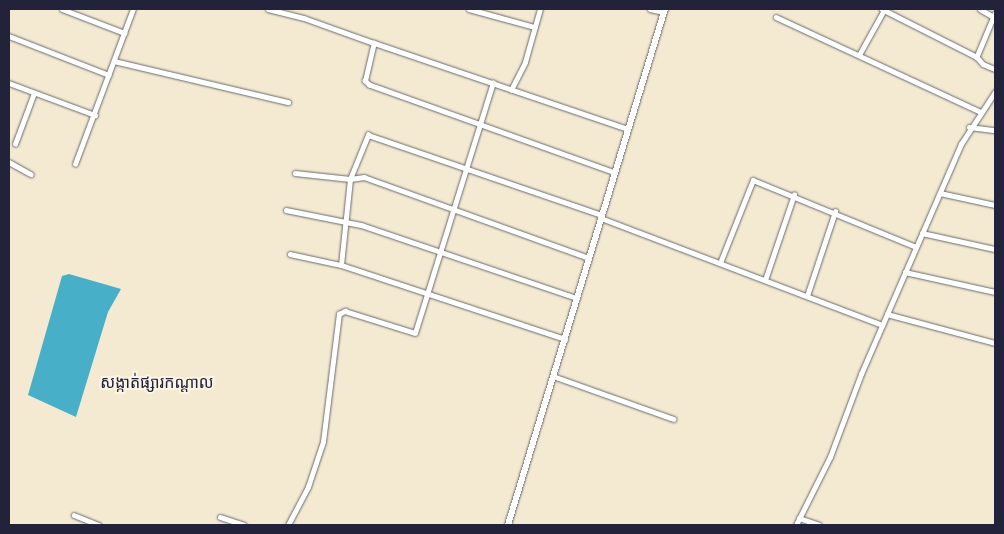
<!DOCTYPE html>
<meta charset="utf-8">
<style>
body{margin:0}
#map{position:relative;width:1004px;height:534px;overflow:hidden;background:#f3ead1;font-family:"Patrick Hand","Noto Sans Khmer",sans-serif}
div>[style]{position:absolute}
.water>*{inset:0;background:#48afc8}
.roads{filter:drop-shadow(0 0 1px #6b6870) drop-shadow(0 0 1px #6b6870)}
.minor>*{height:4.5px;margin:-2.25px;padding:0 2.25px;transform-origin:2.25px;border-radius:2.25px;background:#fff}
.tertiary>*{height:5.5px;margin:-2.75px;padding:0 2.75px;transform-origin:2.75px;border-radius:2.75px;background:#fff}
span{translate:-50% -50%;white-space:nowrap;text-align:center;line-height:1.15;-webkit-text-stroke:4px #fcf5e5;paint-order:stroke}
.quarter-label{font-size:16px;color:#22223b}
.frame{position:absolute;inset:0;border:10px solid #22223b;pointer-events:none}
</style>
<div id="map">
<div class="water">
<i style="clip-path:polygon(69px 274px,121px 289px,108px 312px,76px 417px,28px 395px,62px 276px)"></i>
</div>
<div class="roads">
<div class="minor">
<i style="left:62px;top:9px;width:67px;rotate:20.9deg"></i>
<i style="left:268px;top:9px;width:37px;rotate:14deg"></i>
<i style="left:304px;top:18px;width:74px;rotate:19.7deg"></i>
<i style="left:469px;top:9px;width:68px;rotate:15.3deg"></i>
<i style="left:650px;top:9px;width:14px;rotate:12deg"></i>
<i style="left:882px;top:9px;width:106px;rotate:26.8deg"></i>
<i style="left:980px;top:9px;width:16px;rotate:30deg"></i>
<i style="left:995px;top:14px;width:47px;rotate:112.7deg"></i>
<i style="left:977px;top:57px;width:9px;rotate:49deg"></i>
<i style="left:983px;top:64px;width:13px;rotate:23deg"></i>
<i style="left:776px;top:17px;width:226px;rotate:24.9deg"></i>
<i style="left:9px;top:36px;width:107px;rotate:21.3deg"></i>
<i style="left:859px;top:55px;width:51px;rotate:-60.9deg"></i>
<i style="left:114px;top:61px;width:179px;rotate:13.3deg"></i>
<i style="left:9px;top:83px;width:92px;rotate:20.4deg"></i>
<i style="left:511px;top:90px;width:31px;rotate:-63deg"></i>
<i style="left:525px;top:62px;width:55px;rotate:-74.2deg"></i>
<i style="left:969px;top:127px;width:26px;rotate:7deg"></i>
<i style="left:15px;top:144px;width:54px;rotate:-69.6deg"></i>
<i style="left:9px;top:162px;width:25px;rotate:29deg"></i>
<i style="left:75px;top:164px;width:165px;rotate:-69.5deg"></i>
<i style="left:295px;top:173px;width:55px;rotate:6.2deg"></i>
<i style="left:350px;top:179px;width:14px;rotate:-8deg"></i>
<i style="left:364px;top:177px;width:239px;rotate:19.8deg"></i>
<i style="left:615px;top:173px;width:261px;rotate:-160.3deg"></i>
<i style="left:369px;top:85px;width:6px;rotate:-135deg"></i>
<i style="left:365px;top:81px;width:39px;rotate:-77deg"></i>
<i style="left:374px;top:43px;width:268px;rotate:18.7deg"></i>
<i style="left:940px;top:193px;width:56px;rotate:12.3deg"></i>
<i style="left:286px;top:210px;width:76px;rotate:11.3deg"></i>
<i style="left:361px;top:225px;width:228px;rotate:18.7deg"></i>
<i style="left:601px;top:218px;width:301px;rotate:20.8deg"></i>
<i style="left:922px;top:233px;width:75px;rotate:12.4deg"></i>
<i style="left:290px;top:254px;width:52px;rotate:12.2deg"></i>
<i style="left:341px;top:265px;width:236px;rotate:18.3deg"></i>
<i style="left:720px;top:263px;width:89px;rotate:-68.3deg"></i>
<i style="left:753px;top:180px;width:176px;rotate:22.3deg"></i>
<i style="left:341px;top:265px;width:86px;rotate:-84deg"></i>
<i style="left:350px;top:179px;width:48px;rotate:-67.8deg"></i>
<i style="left:368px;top:135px;width:247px;rotate:18.9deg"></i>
<i style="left:905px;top:272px;width:92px;rotate:12.5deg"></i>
<i style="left:765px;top:280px;width:90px;rotate:-71.2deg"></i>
<i style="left:807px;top:296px;width:89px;rotate:-71.6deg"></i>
<i style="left:887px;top:314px;width:112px;rotate:15deg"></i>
<i style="left:553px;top:376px;width:128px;rotate:19.6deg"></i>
<i style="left:74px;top:515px;width:27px;rotate:22deg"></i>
<i style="left:220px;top:517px;width:25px;rotate:18deg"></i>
<i style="left:799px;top:518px;width:21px;rotate:19deg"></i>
<i style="left:288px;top:525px;width:43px;rotate:-62.2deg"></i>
<i style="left:308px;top:487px;width:47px;rotate:-71.6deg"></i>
<i style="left:323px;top:442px;width:129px;rotate:-82.9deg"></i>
<i style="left:339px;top:314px;width:7px;rotate:-27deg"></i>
<i style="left:345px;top:311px;width:73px;rotate:17.4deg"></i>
<i style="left:415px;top:333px;width:262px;rotate:-72.7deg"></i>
<i style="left:796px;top:525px;width:76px;rotate:-63.4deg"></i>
<i style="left:830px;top:457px;width:89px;rotate:-69.5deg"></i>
<i style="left:861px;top:374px;width:251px;rotate:-66.5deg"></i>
<i style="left:961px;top:144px;width:62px;rotate:-56.8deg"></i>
</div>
<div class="tertiary">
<i style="left:508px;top:525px;width:539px;rotate:-73.08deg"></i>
</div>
</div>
<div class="quarter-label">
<span style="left:157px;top:382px">សង្កាត់ផ្សារកណ្ដាល</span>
</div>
<div class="frame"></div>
</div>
